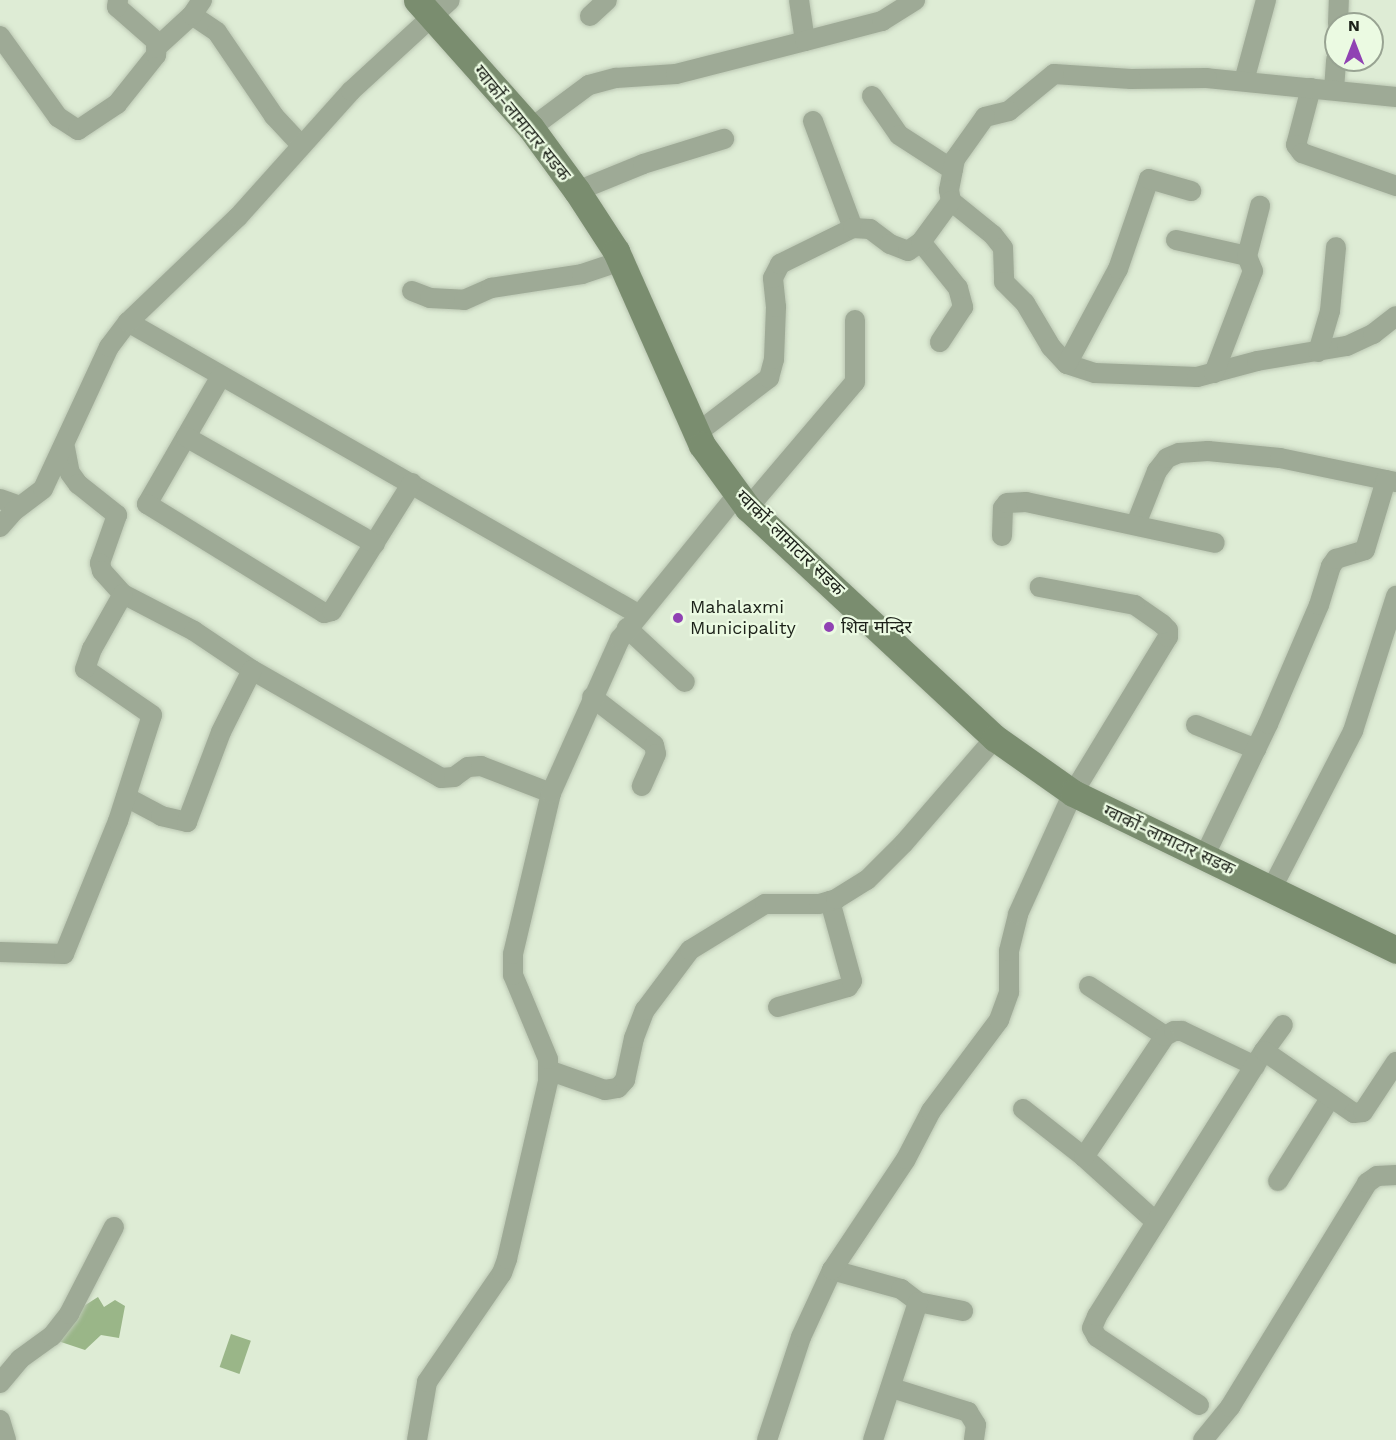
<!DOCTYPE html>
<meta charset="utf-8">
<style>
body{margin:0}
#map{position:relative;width:1396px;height:1440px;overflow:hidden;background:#deecd5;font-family:"Work Sans","Noto Sans Devanagari",sans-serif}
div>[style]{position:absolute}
.water>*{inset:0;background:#9ab688;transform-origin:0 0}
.roads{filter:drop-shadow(0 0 2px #bbc7b3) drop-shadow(0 0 2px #bbc7b3)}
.street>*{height:20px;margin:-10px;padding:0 10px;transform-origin:10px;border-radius:10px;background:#9eaa96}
.secondary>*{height:27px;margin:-13.5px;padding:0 13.5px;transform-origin:13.5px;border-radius:13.5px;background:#7a8d6f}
.dots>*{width:16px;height:16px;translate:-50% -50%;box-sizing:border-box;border:3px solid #ebfae2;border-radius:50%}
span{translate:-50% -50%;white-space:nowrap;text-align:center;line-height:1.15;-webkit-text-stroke:4.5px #ebfae2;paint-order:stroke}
.street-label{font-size:18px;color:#1c2119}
.poi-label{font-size:18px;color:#1c2119}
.left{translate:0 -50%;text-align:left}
.north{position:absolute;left:1324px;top:12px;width:60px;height:60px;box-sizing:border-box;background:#ebfae2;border:2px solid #98a392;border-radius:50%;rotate:0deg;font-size:16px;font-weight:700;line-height:24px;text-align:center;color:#1c2119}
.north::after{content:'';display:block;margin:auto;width:21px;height:27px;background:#9042b3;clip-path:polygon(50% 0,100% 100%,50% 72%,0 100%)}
</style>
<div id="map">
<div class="water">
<i style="clip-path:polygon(98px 1297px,104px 1307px,115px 1300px,125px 1306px,119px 1338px,101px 1335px,85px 1350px,58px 1341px,79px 1309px)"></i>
<i style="left:231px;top:1334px;width:21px;height:35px;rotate:19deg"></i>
</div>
<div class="roads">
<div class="street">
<i style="left:799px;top:0;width:41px;rotate:81.7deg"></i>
<i style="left:192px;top:15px;width:30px;rotate:34deg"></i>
<i style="left:217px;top:32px;width:102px;rotate:55.8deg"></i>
<i style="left:274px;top:116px;width:40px;rotate:47deg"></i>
<i style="left:590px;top:16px;width:23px;rotate:-43deg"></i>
<i style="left:1338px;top:24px;width:24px;rotate:-88deg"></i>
<i style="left:0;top:36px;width:100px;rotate:54.4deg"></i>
<i style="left:58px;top:117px;width:24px;rotate:33deg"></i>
<i style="left:78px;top:130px;width:47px;rotate:-33.7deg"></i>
<i style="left:117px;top:104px;width:63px;rotate:-51.5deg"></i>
<i style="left:156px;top:55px;width:13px;rotate:-86deg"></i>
<i style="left:157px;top:42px;width:53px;rotate:-138.8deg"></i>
<i style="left:117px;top:7px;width:7px;rotate:-82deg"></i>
<i style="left:156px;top:48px;width:49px;rotate:-42.5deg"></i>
<i style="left:192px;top:15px;width:18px;rotate:-56deg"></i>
<i style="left:1244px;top:81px;width:84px;rotate:-74.8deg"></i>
<i style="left:1311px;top:88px;width:59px;rotate:104.7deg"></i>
<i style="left:1296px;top:145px;width:10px;rotate:53deg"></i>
<i style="left:1302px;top:153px;width:100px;rotate:19.3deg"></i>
<i style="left:1334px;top:90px;width:30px;rotate:-86deg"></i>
<i style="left:872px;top:96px;width:47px;rotate:55.3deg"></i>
<i style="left:899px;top:135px;width:64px;rotate:32.9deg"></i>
<i style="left:1396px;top:97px;width:190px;rotate:-174.3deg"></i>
<i style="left:1207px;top:78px;width:76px;rotate:179.2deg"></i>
<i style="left:1131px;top:79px;width:77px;rotate:-176.3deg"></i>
<i style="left:1054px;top:74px;width:58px;rotate:140.6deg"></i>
<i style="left:1009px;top:111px;width:25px;rotate:166deg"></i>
<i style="left:985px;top:117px;width:52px;rotate:125.5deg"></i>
<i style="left:955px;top:159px;width:32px;rotate:101deg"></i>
<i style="left:949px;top:190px;width:11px;rotate:80deg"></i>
<i style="left:951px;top:201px;width:54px;rotate:39deg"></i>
<i style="left:993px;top:235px;width:16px;rotate:52deg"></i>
<i style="left:1003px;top:248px;width:34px;rotate:88deg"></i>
<i style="left:1004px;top:282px;width:30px;rotate:45deg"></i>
<i style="left:1025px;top:303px;width:51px;rotate:59.4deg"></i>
<i style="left:1051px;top:347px;width:23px;rotate:47deg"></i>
<i style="left:1067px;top:364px;width:29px;rotate:18deg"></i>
<i style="left:1095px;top:373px;width:102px;rotate:2.2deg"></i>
<i style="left:1197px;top:377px;width:62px;rotate:-14.9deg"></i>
<i style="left:1257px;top:361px;width:91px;rotate:-9.5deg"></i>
<i style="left:1347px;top:346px;width:29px;rotate:-25deg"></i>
<i style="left:1373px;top:334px;width:29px;rotate:-38deg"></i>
<i style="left:813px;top:121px;width:114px;rotate:69.5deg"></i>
<i style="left:531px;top:128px;width:72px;rotate:-36.6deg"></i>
<i style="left:589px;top:85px;width:28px;rotate:-15deg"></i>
<i style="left:616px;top:78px;width:60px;rotate:-3.8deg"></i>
<i style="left:676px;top:74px;width:133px;rotate:-14.3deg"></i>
<i style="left:805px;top:41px;width:80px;rotate:-14.6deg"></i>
<i style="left:882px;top:21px;width:39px;rotate:-32deg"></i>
<i style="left:577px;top:191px;width:71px;rotate:-22.2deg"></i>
<i style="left:643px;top:164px;width:85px;rotate:-17.2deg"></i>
<i style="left:1176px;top:240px;width:73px;rotate:12.7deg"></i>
<i style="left:921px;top:242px;width:59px;rotate:51.2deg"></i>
<i style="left:958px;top:288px;width:20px;rotate:75deg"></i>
<i style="left:963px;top:307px;width:42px;rotate:123.3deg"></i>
<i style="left:412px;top:291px;width:19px;rotate:21deg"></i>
<i style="left:430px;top:298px;width:34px;rotate:3deg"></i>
<i style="left:464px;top:300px;width:30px;rotate:-24deg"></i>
<i style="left:491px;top:288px;width:92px;rotate:-8.7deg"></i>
<i style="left:582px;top:274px;width:41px;rotate:-18.4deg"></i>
<i style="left:128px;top:322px;width:588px;rotate:29.79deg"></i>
<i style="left:1318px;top:352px;width:43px;rotate:-73.7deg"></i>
<i style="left:1330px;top:311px;width:64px;rotate:-84.6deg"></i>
<i style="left:1067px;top:364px;width:108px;rotate:-61.8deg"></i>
<i style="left:1118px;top:269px;width:95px;rotate:-71deg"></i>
<i style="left:1149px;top:179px;width:44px;rotate:15.9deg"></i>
<i style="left:1214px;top:373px;width:109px;rotate:-69.1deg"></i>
<i style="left:1253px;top:271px;width:16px;rotate:-112deg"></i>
<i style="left:1247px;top:256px;width:52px;rotate:-75.4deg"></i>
<i style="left:221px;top:376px;width:148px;rotate:120deg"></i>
<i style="left:147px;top:504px;width:208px;rotate:31.6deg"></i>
<i style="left:324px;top:613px;width:8px;rotate:-14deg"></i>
<i style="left:332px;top:611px;width:151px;rotate:-58deg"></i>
<i style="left:697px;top:433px;width:91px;rotate:-37.4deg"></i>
<i style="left:769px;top:378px;width:20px;rotate:-75deg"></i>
<i style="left:774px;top:359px;width:52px;rotate:-87.8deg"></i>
<i style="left:776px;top:307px;width:29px;rotate:-96deg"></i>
<i style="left:773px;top:278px;width:16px;rotate:-63deg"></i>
<i style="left:780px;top:264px;width:81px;rotate:-26.3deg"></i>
<i style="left:853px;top:228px;width:17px;rotate:3deg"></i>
<i style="left:870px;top:229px;width:25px;rotate:37deg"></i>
<i style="left:890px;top:244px;width:19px;rotate:21deg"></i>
<i style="left:908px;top:251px;width:16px;rotate:-35deg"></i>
<i style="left:921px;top:242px;width:51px;rotate:-53.8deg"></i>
<i style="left:186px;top:437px;width:217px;rotate:29.5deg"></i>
<i style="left:65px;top:448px;width:25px;rotate:79deg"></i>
<i style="left:70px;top:473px;width:14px;rotate:54deg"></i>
<i style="left:78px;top:484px;width:50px;rotate:38.5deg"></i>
<i style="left:117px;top:515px;width:51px;rotate:109.5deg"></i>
<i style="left:100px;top:563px;width:8px;rotate:76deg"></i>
<i style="left:102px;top:571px;width:31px;rotate:48deg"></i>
<i style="left:123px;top:594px;width:80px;rotate:27.5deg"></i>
<i style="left:194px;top:631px;width:70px;rotate:33.9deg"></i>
<i style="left:252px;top:670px;width:218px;rotate:29.7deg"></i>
<i style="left:441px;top:778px;width:13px;rotate:-4deg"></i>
<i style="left:454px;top:777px;width:17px;rotate:-36deg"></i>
<i style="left:468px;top:767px;width:13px;rotate:-4deg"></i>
<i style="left:481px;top:766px;width:75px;rotate:21.1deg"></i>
<i style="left:0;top:499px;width:21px;rotate:19deg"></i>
<i style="left:748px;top:508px;width:165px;rotate:-49.7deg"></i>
<i style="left:855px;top:382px;width:62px;rotate:-90deg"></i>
<i style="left:1136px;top:524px;width:57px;rotate:-68.4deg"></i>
<i style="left:1157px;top:471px;width:16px;rotate:-52deg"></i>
<i style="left:1167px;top:458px;width:13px;rotate:-23deg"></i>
<i style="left:1179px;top:453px;width:29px;rotate:-4deg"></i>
<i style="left:1208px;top:451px;width:72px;rotate:5.6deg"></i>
<i style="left:1280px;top:458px;width:118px;rotate:11.7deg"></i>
<i style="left:0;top:527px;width:21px;rotate:-49deg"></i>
<i style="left:14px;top:511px;width:36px;rotate:-37deg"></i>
<i style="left:43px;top:489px;width:157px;rotate:-65.1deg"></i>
<i style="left:109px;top:347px;width:31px;rotate:-53deg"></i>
<i style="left:128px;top:322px;width:152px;rotate:-43.7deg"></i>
<i style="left:238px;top:217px;width:169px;rotate:-48.1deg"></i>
<i style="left:351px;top:91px;width:134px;rotate:-42.6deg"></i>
<i style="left:1002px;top:536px;width:28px;rotate:-88deg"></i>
<i style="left:1003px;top:508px;width:6px;rotate:-51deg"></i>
<i style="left:1007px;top:503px;width:19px;rotate:-3deg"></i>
<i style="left:1026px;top:502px;width:193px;rotate:12.2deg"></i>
<i style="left:627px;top:628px;width:79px;rotate:43deg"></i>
<i style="left:592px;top:697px;width:78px;rotate:37.7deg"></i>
<i style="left:654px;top:745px;width:9px;rotate:77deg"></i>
<i style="left:656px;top:754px;width:35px;rotate:114deg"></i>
<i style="left:1196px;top:725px;width:65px;rotate:21.8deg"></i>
<i style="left:126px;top:797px;width:40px;rotate:28deg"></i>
<i style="left:161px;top:816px;width:27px;rotate:13deg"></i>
<i style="left:187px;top:822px;width:96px;rotate:-69.3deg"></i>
<i style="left:221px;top:732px;width:69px;rotate:-63.4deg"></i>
<i style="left:1204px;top:857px;width:148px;rotate:-64.3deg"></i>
<i style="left:1268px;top:724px;width:129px;rotate:-66.8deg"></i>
<i style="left:1319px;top:605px;width:41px;rotate:-72.9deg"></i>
<i style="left:1331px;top:566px;width:9px;rotate:-54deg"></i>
<i style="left:1336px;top:559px;width:30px;rotate:-17deg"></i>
<i style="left:1365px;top:550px;width:73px;rotate:-73.3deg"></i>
<i style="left:1272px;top:888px;width:177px;rotate:-62.7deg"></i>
<i style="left:1353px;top:731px;width:142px;rotate:-72.3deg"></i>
<i style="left:0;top:952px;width:64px;rotate:1.8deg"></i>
<i style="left:64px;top:954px;width:144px;rotate:-67.9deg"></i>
<i style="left:118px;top:821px;width:111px;rotate:-72.2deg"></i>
<i style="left:152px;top:715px;width:81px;rotate:-145.5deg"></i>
<i style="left:85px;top:669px;width:21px;rotate:-71deg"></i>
<i style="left:92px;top:649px;width:63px;rotate:-60.6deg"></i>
<i style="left:1089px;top:986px;width:91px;rotate:33.3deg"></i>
<i style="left:778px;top:1007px;width:73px;rotate:-15.9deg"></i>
<i style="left:848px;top:987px;width:7px;rotate:-56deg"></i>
<i style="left:852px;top:981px;width:83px;rotate:-105.4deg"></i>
<i style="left:1264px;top:1051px;width:32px;rotate:-54deg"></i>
<i style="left:548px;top:1070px;width:60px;rotate:19.3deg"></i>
<i style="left:605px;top:1090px;width:13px;rotate:-9deg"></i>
<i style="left:618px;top:1088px;width:11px;rotate:-49deg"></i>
<i style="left:625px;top:1080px;width:43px;rotate:-77.9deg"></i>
<i style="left:634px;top:1038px;width:30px;rotate:-69deg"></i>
<i style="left:645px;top:1010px;width:75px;rotate:-53.1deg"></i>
<i style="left:690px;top:950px;width:88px;rotate:-31.5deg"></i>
<i style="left:765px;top:904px;width:54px"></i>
<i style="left:819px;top:904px;width:18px;rotate:-16deg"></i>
<i style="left:836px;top:899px;width:36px;rotate:-32deg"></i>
<i style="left:867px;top:880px;width:52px;rotate:-45deg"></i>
<i style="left:904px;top:843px;width:139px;rotate:-49.1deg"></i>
<i style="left:1023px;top:1109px;width:78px;rotate:38.2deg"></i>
<i style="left:1084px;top:1157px;width:97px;rotate:42.1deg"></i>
<i style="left:1084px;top:1157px;width:146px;rotate:-56.2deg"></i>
<i style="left:1165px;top:1036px;width:10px;rotate:-29deg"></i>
<i style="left:1174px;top:1031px;width:8px"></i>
<i style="left:1182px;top:1031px;width:81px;rotate:25.6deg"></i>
<i style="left:1278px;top:1181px;width:99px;rotate:-57.8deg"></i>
<i style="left:832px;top:1270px;width:72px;rotate:15.4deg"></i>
<i style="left:901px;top:1289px;width:21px;rotate:37deg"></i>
<i style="left:918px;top:1302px;width:46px;rotate:11.3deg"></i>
<i style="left:0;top:1383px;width:31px;rotate:-50deg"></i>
<i style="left:20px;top:1359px;width:39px;rotate:-36deg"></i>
<i style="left:52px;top:1336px;width:28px;rotate:-52deg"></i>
<i style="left:69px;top:1314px;width:98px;rotate:-62.7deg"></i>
<i style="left:892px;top:1388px;width:80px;rotate:17.5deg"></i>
<i style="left:968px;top:1412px;width:15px;rotate:58deg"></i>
<i style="left:976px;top:1425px;width:15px;rotate:98deg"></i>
<i style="left:1199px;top:1405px;width:123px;rotate:-146.3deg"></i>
<i style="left:1097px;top:1337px;width:10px;rotate:-119deg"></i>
<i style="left:1092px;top:1328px;width:13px;rotate:-67deg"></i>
<i style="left:1097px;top:1316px;width:313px;rotate:-57.8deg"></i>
<i style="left:1264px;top:1051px;width:109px;rotate:34.6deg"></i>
<i style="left:1354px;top:1113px;width:9px;rotate:-6deg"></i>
<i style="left:1363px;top:1112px;width:60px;rotate:-56.6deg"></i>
<i style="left:0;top:1420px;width:21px;rotate:73deg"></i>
<i style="left:417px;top:1440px;width:59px;rotate:-80.2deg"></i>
<i style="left:427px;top:1382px;width:132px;rotate:-55.5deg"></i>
<i style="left:502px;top:1273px;width:15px;rotate:-70deg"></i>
<i style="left:507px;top:1259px;width:183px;rotate:-77deg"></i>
<i style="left:548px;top:1081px;width:22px;rotate:-90deg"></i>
<i style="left:548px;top:1059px;width:91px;rotate:-112.6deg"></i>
<i style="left:513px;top:975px;width:21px;rotate:-90deg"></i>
<i style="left:513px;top:954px;width:165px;rotate:-76.7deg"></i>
<i style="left:551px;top:793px;width:169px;rotate:-65.9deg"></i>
<i style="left:620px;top:639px;width:186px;rotate:-50.9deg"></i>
<i style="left:767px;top:1440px;width:108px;rotate:-71.7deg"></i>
<i style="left:801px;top:1337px;width:74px;rotate:-65.2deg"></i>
<i style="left:832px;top:1270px;width:133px;rotate:-56.3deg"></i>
<i style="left:906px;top:1159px;width:54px;rotate:-62.5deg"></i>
<i style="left:931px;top:1111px;width:114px;rotate:-53.2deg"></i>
<i style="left:999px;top:1020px;width:30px;rotate:-70deg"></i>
<i style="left:1009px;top:992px;width:41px;rotate:-90deg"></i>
<i style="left:1009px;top:951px;width:38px;rotate:-76deg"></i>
<i style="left:1018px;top:914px;width:133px;rotate:-65.6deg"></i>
<i style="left:1073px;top:793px;width:183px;rotate:-58.7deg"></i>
<i style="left:1168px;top:637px;width:7px;rotate:-90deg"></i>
<i style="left:1168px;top:630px;width:8px;rotate:-135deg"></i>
<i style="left:1162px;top:624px;width:33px;rotate:-145deg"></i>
<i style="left:1135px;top:605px;width:97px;rotate:-169.3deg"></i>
<i style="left:873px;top:1440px;width:145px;rotate:-71.9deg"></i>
<i style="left:1203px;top:1440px;width:43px;rotate:-50.7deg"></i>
<i style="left:1230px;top:1407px;width:263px;rotate:-58.5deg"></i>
<i style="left:1367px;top:1183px;width:12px;rotate:-35deg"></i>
<i style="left:1377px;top:1176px;width:19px;rotate:-3deg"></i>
</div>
<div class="secondary">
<i style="left:417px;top:0;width:171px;rotate:48.3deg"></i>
<i style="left:531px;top:128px;width:78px;rotate:53.9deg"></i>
<i style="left:577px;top:191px;width:72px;rotate:57deg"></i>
<i style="left:616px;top:251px;width:212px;rotate:66.1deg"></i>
<i style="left:702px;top:445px;width:78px;rotate:53.9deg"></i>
<i style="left:748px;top:508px;width:338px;rotate:43deg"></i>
<i style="left:995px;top:738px;width:95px;rotate:35.2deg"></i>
<i style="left:1073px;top:793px;width:359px;rotate:25.9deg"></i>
</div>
</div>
<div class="dots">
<i style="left:678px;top:618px;background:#9042b3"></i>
<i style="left:829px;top:627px;background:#9042b3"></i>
</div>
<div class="street-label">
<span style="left:522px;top:123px;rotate:51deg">ग्वार्को-लामाटार सडक</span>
<span style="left:790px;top:543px;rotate:44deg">ग्वार्को-लामाटार सडक</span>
<span style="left:1169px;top:840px;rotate:25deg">ग्वार्को-लामाटार सडक</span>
</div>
<div class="poi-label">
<span class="left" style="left:690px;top:618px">Mahalaxmi<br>Municipality</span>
<span class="left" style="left:841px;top:627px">शिव मन्दिर</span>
</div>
<div class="north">N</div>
</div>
